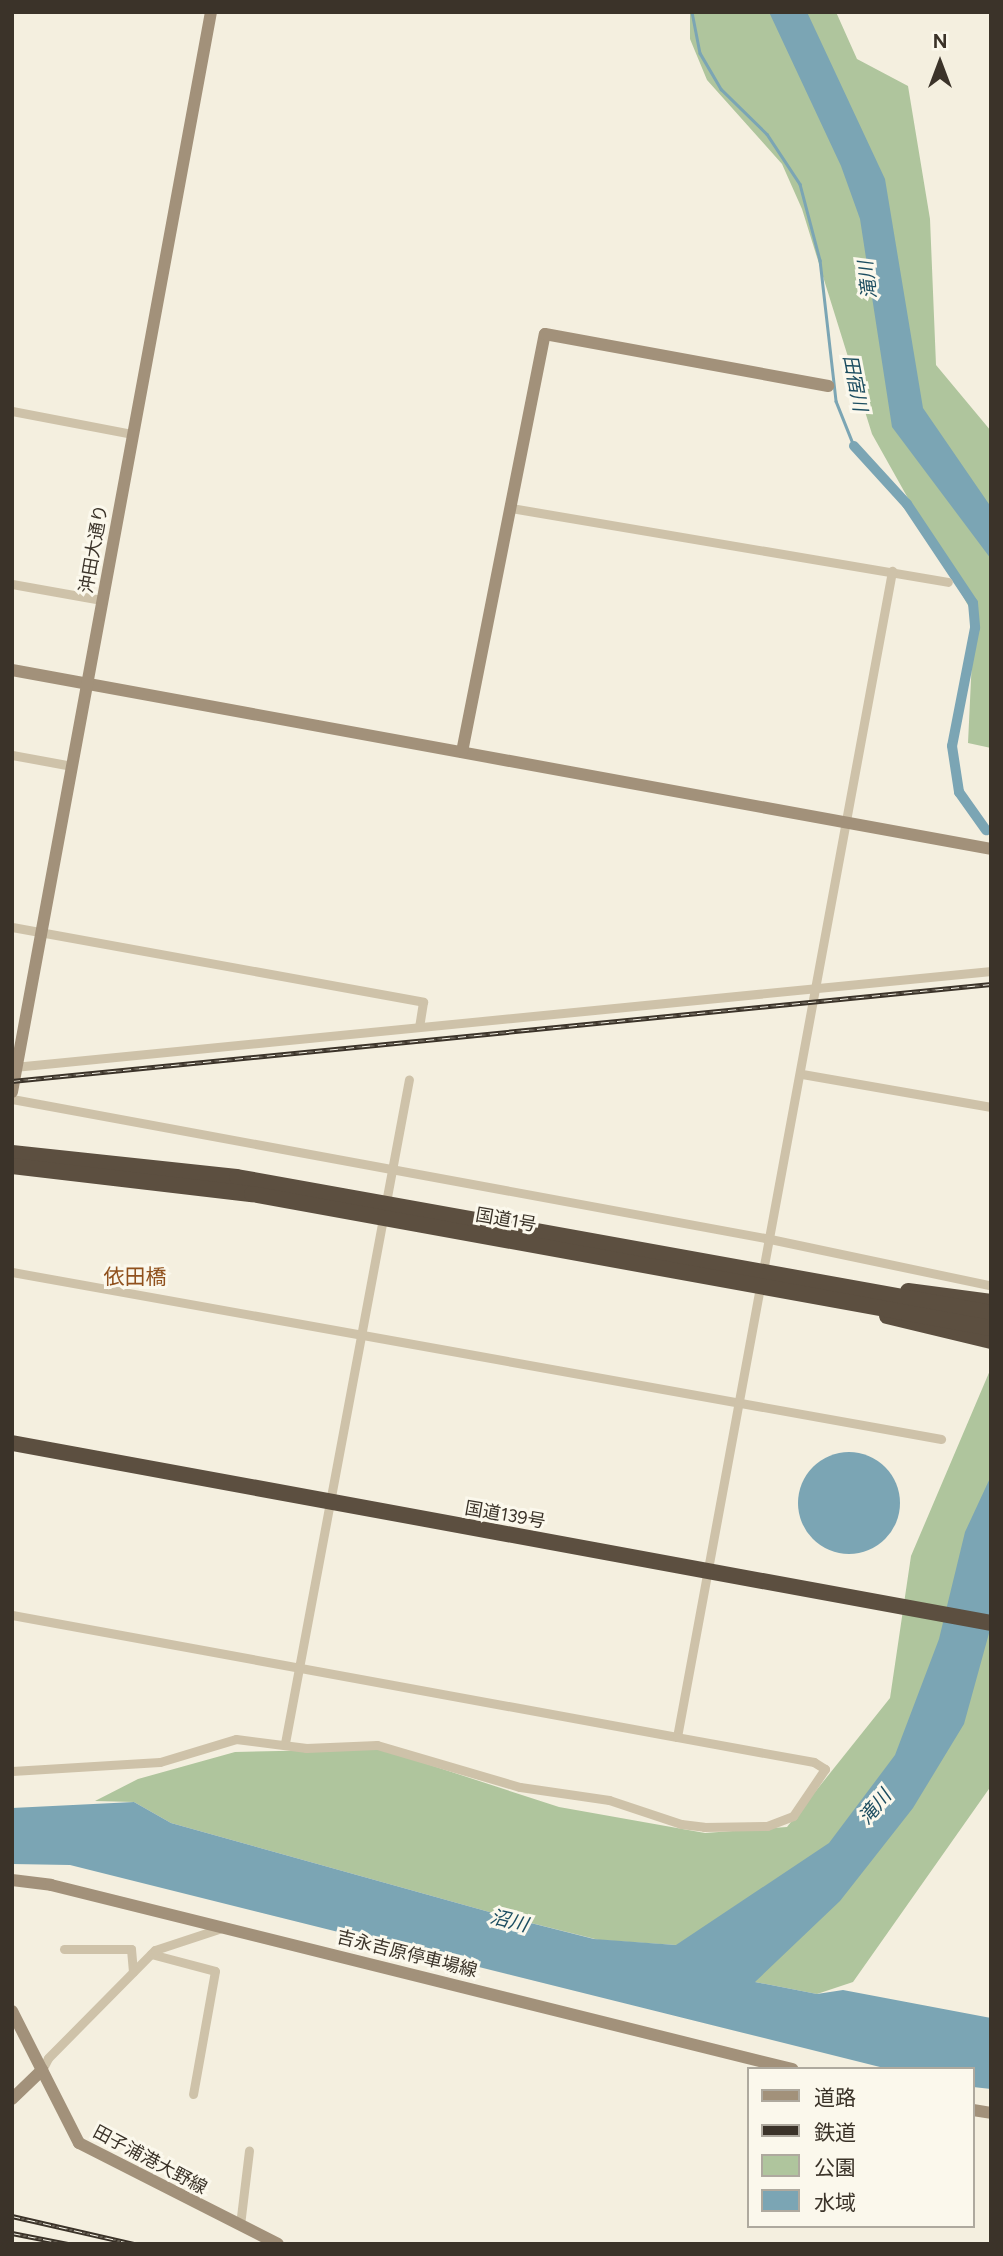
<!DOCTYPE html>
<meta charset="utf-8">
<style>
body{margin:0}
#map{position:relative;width:1003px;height:2256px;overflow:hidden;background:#f4efdf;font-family:Figtree,"Noto Sans JP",sans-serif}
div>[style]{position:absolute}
.green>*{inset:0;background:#afc59d}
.water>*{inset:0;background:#7ba5b4}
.round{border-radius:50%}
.stream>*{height:2.5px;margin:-1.25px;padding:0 1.25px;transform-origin:1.25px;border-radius:1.25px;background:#7ba5b4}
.canal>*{height:10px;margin:-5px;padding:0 5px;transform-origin:5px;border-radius:5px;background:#7ba5b4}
.street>*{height:9px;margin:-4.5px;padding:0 4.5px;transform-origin:4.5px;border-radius:4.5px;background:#cec2a9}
.secondary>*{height:12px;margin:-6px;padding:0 6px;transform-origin:6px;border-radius:6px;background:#a2917a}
.highway>*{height:16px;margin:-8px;padding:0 8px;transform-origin:8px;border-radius:8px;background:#5c4f40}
.rail>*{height:5px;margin-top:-2.5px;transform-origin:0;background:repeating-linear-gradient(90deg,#fbf8ec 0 8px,#3b3329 0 16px);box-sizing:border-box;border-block:2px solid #3b3329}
.highway-bridge>*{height:16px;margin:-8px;padding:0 8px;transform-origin:8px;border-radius:8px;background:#5c4f40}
span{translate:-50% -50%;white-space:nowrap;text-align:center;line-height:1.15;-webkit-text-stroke:6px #fbf8ec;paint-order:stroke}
.street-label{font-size:18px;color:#3b3329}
.water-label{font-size:19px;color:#1c4d60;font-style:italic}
.quarter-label{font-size:21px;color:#90511d}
.frame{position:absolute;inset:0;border:14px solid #3b3329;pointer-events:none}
.legend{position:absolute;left:747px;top:2067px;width:228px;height:161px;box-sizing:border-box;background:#fbf8ec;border:2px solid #aea99e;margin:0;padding:9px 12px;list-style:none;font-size:21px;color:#3b3329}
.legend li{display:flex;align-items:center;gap:14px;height:35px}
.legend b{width:35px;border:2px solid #aea99e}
.north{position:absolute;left:905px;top:28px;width:70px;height:70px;-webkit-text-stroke:5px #fbf8ec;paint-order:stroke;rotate:0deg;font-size:19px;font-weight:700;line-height:28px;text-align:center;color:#3b3329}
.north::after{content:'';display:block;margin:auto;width:24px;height:32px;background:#3b3329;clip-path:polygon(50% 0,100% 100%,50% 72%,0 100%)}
</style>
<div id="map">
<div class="green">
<i style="clip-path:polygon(690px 12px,836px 12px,857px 59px,908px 86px,930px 219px,936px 365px,991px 431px,991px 748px,968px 743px,974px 616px,872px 434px,802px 209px,782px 164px,707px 80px,690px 39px)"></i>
<i style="clip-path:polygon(991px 1368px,991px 1786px,853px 1982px,817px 1994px,755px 1982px,676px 1945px,599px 1940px,511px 1918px,171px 1823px,134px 1802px,95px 1801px,138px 1779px,235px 1752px,381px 1749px,559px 1807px,705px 1833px,787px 1827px,890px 1698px,911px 1556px)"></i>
</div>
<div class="water">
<i style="clip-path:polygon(769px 12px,807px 12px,885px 179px,923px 408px,991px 507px,991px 559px,892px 427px,860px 219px,841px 166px)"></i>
<i class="round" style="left:798px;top:1452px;width:102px;height:102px"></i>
<i style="clip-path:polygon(991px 1476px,991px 1626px,964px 1724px,913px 1808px,840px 1901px,755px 1982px,817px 1994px,843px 1990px,991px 2018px,991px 2089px,973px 2087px,973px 2069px,888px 2069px,70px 1865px,12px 1864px,12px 1808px,134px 1802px,171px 1823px,511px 1918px,594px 1939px,676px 1945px,829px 1843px,895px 1755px,939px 1639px,965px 1532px)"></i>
</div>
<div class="stream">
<i style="left:692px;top:12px;width:42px;rotate:79deg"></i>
<i style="left:700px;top:53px;width:42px;rotate:59.7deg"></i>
<i style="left:721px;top:89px;width:64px;rotate:44.4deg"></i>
<i style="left:767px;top:134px;width:60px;rotate:56.6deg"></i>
<i style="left:800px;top:184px;width:79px;rotate:75.3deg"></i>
<i style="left:820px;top:260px;width:142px;rotate:83.5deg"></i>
<i style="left:836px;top:401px;width:48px;rotate:68.2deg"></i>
</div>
<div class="canal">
<i style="left:854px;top:446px;width:79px;rotate:47.6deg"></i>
<i style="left:907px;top:504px;width:119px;rotate:56.3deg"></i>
<i style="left:973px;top:603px;width:25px;rotate:85deg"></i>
<i style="left:975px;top:628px;width:120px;rotate:101deg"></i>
<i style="left:952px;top:746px;width:47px;rotate:81.3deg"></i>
<i style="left:959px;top:792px;width:47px;rotate:54.6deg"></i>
</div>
<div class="street">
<i style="left:12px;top:411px;width:123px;rotate:10.8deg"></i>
<i style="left:511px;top:508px;width:443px;rotate:9.6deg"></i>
<i style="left:12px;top:584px;width:91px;rotate:10.1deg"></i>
<i style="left:12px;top:755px;width:61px;rotate:10.4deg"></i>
<i style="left:12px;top:927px;width:418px;rotate:10.3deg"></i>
<i style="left:423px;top:1002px;width:25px;rotate:99deg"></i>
<i style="left:14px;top:1067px;width:982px;rotate:-5.61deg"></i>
<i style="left:802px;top:1074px;width:192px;rotate:9.9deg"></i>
<i style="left:12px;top:1099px;width:771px;rotate:10.46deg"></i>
<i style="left:770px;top:1239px;width:224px;rotate:11.9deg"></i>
<i style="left:12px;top:1272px;width:944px;rotate:10.19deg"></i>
<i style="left:12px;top:1615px;width:676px;rotate:10.4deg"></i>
<i style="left:677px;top:1737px;width:1186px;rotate:-79.55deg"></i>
<i style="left:285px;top:1743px;width:675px;rotate:-79.42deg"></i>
<i style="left:12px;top:1771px;width:148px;rotate:-3.5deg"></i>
<i style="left:160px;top:1762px;width:79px;rotate:-16.8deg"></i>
<i style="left:236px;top:1739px;width:71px;rotate:7.3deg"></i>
<i style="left:306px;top:1748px;width:71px;rotate:-2.4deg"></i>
<i style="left:377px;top:1745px;width:149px;rotate:16.4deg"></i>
<i style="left:520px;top:1787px;width:90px;rotate:8.3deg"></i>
<i style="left:609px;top:1800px;width:76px;rotate:18.4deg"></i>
<i style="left:681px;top:1824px;width:23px;rotate:7deg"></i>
<i style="left:704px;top:1827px;width:63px;rotate:-0.9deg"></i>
<i style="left:767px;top:1826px;width:28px;rotate:-21deg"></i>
<i style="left:793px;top:1816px;width:57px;rotate:-55.8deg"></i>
<i style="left:825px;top:1769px;width:13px;rotate:-148deg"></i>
<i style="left:814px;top:1762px;width:139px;rotate:-169.7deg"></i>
<i style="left:64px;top:1949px;width:67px"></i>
<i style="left:131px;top:1949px;width:23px;rotate:85deg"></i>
<i style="left:151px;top:1954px;width:66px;rotate:14.9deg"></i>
<i style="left:215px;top:1971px;width:125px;rotate:100.1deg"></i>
<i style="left:42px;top:2070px;width:13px;rotate:-63deg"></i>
<i style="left:48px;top:2058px;width:152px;rotate:-45.3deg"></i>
<i style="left:155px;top:1950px;width:71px;rotate:-18.2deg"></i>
<i style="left:240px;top:2225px;width:75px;rotate:-83.1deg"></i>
</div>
<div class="secondary">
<i style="left:12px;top:670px;width:995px;rotate:10.36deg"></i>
<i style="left:462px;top:752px;width:426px;rotate:-78.8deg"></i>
<i style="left:545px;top:334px;width:288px;rotate:10.4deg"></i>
<i style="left:12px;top:1092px;width:1098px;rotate:-79.56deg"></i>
<i style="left:12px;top:1880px;width:39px;rotate:7deg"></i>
<i style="left:51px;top:1885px;width:764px;rotate:13.95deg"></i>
<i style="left:12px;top:2011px;width:148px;rotate:63.1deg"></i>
<i style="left:79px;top:2143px;width:223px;rotate:26.9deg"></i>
<i style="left:12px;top:2099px;width:42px;rotate:-44deg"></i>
<i style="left:973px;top:2110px;width:18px;rotate:9deg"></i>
</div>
<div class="highway">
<i style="left:908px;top:1291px;width:84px;rotate:7.5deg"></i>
<i style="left:887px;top:1316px;width:107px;rotate:13.5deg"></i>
<i style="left:12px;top:1443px;width:995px;rotate:10.42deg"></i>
</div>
<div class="rail">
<i style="left:12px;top:1081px;width:984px;rotate:-5.66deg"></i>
<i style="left:12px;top:2216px;width:125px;rotate:12.9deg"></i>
<i style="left:12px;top:2233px;width:57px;rotate:11.1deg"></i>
</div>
<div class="highway-bridge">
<i style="left:12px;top:1153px;width:226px;rotate:6.1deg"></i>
<i style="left:237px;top:1177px;width:766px;rotate:10.22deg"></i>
<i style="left:12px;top:1166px;width:242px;rotate:6.7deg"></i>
<i style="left:252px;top:1194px;width:751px;rotate:10.28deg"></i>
</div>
<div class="street-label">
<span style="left:94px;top:549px;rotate:-80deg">沖田大通り</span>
<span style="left:506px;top:1220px;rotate:10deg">国道1号</span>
<span style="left:505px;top:1515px;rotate:10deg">国道139号</span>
<span style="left:407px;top:1954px;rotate:14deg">吉永吉原停車場線</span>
<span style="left:150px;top:2160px;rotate:28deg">田子浦港大野線</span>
</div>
<div class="water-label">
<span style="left:868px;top:280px;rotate:-97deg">滝川</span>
<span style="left:855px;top:383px;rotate:79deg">田宿川</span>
<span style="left:875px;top:1807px;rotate:-50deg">滝川</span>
<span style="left:509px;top:1921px;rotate:14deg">沼川</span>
</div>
<div class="quarter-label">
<span style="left:135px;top:1277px">依田橋</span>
</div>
<div class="frame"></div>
<ul class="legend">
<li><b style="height:9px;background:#a2917a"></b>道路</li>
<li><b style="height:9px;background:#3b3329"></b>鉄道</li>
<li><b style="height:19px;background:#afc59d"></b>公園</li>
<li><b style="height:19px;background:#7ba5b4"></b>水域</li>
</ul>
<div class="north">N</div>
</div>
